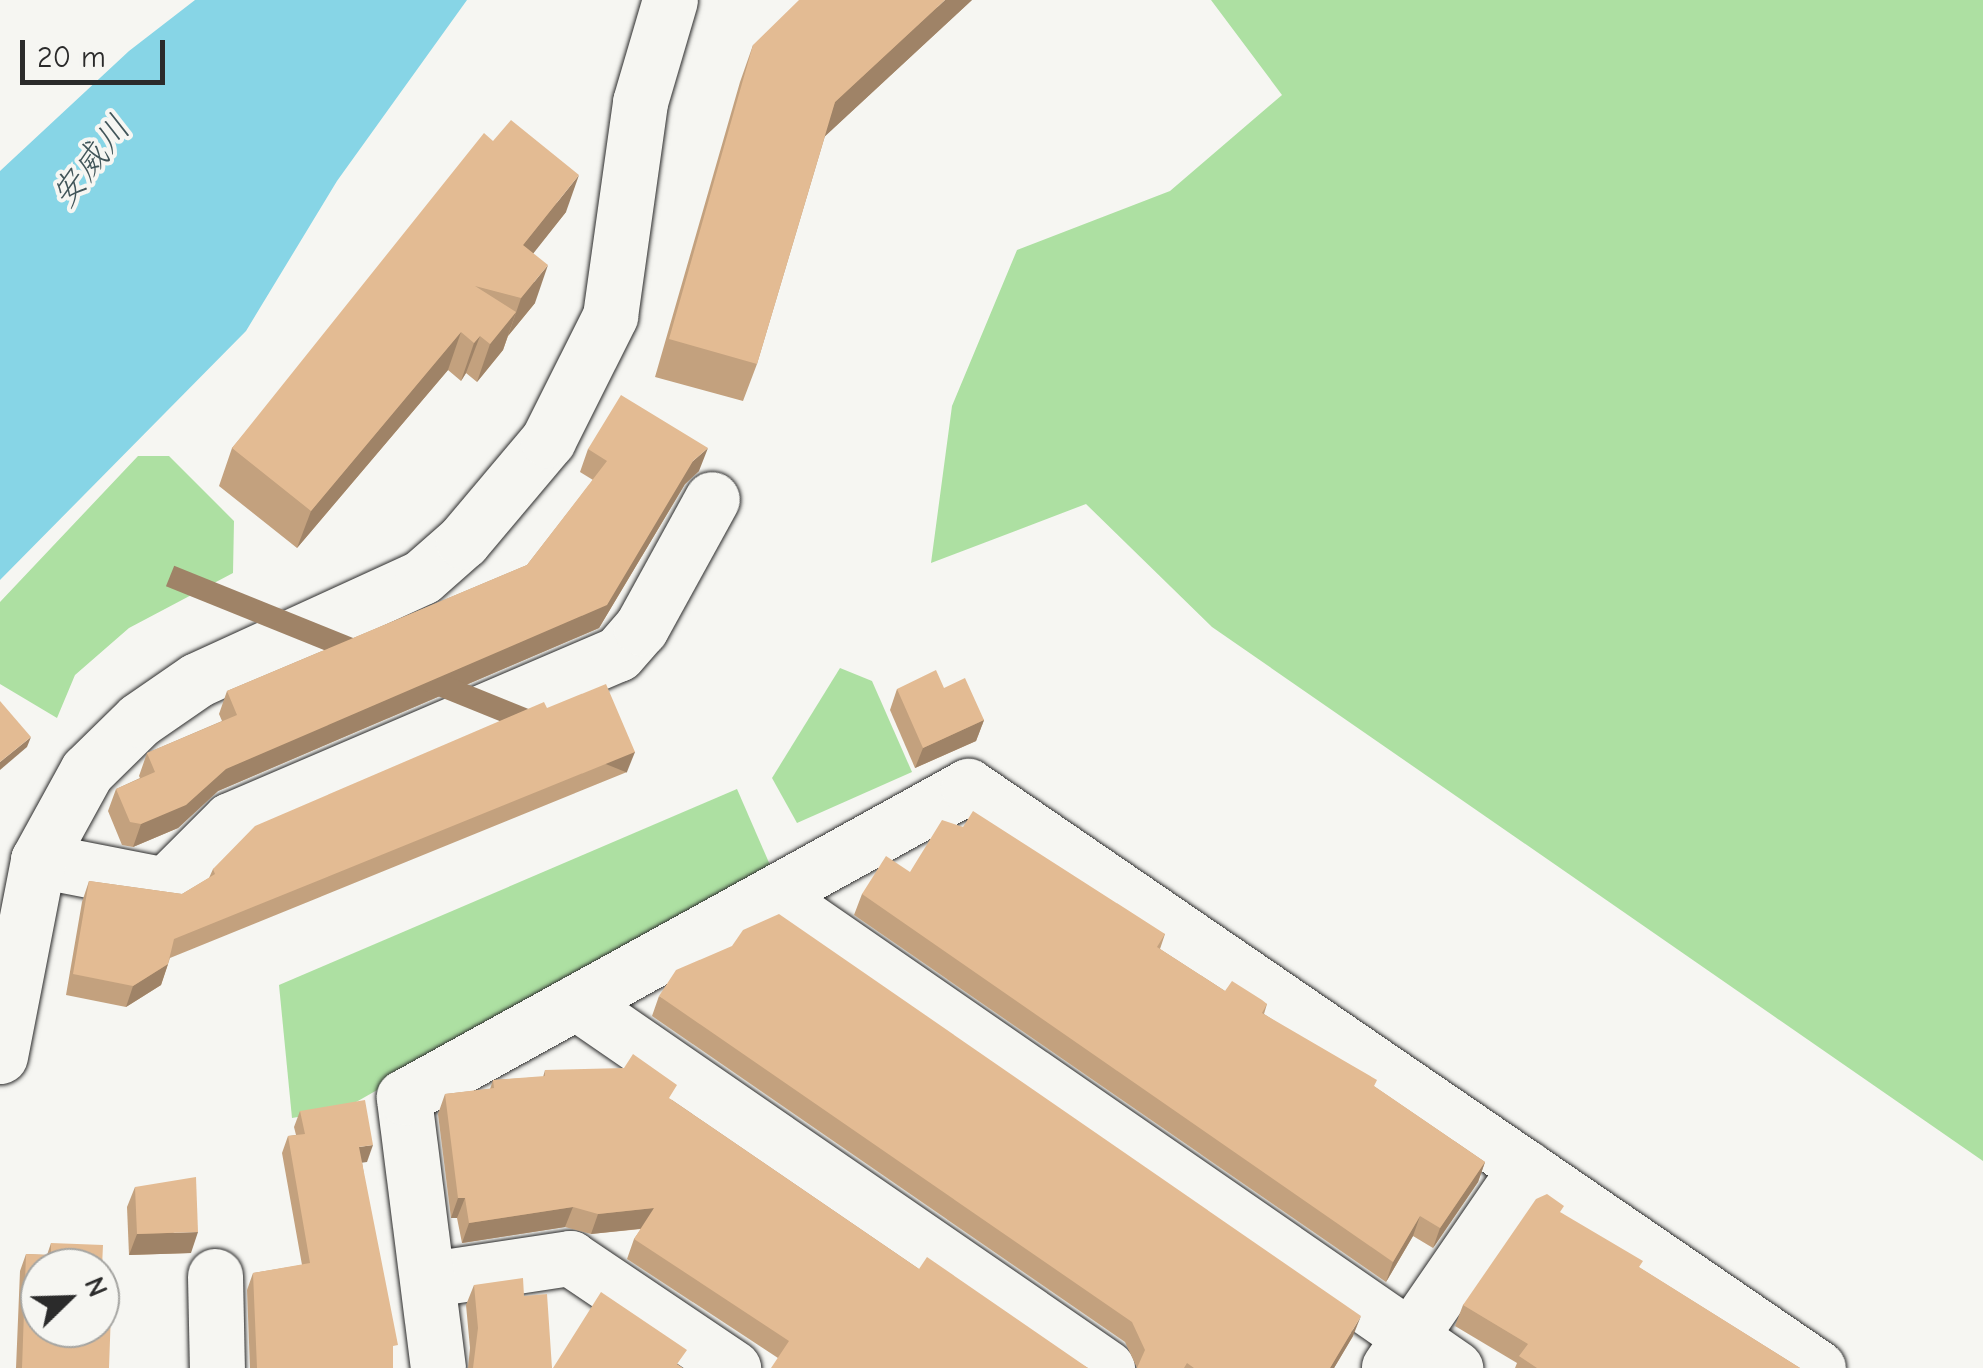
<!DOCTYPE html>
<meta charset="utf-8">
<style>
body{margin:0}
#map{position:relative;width:1983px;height:1368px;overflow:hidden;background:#f6f6f2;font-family:"Comic Neue","Klee One",sans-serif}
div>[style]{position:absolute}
.green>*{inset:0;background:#ade0a2}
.water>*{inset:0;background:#87d5e6}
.roads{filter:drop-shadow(0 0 2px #2b2b2b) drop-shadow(0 0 2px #2b2b2b)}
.minor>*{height:55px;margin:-27.5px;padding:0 27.5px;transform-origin:27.5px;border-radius:27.5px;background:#f6f6f2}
.wall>*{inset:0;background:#c3a17e}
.shaded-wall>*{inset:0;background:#9f8367;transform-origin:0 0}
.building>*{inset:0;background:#e3bb93}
span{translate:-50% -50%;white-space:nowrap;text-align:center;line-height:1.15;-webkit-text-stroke:8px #f6f6f2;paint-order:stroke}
.water-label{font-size:35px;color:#42565a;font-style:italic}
.north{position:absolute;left:20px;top:1248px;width:100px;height:100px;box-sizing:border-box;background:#f6f6f2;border:2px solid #a5a5a2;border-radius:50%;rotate:67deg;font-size:28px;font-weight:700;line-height:40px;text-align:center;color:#2b2b2b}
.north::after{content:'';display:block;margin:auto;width:35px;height:45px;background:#2b2b2b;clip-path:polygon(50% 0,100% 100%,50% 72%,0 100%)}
.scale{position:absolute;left:20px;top:40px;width:145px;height:45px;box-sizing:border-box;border:5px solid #2b2b2b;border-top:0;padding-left:12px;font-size:30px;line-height:35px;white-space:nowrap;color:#2b2b2b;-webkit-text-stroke:8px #f6f6f2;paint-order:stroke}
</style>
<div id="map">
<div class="green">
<i style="clip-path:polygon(1211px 0,1983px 0,1983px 1161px,1212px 627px,1086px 504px,931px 563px,952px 406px,1017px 250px,1170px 191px,1282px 95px)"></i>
<i style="clip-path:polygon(138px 456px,169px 456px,234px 521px,233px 573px,129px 628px,75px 675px,57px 718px,0 684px,0 602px)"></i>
<i style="clip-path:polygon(840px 668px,872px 681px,912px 772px,797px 823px,772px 778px)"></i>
<i style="clip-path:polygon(737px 789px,770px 865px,344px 1109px,292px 1118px,279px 985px)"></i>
</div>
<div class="water">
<i style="clip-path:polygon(195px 0,467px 0,337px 181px,246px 331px,0 580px,0 171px,129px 51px)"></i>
</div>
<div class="roads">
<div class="minor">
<i style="left:38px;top:860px;width:129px;rotate:11.1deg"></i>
<i style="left:165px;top:885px;width:92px;rotate:-45deg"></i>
<i style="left:230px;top:820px;width:422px;rotate:-23.2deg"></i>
<i style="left:618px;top:654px;width:35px;rotate:-49deg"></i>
<i style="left:641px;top:628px;width:147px;rotate:-61.2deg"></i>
<i style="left:771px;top:895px;width:832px;rotate:34.66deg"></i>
<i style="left:576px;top:1002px;width:645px;rotate:34.58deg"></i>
<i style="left:0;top:1056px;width:200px;rotate:-79deg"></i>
<i style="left:38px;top:860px;width:102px;rotate:-61.2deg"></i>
<i style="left:87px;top:771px;width:73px;rotate:-44.4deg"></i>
<i style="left:139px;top:720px;width:70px;rotate:-34.6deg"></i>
<i style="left:197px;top:680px;width:247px;rotate:-24.6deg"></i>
<i style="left:422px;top:577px;width:55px;rotate:-41.3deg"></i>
<i style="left:463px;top:541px;width:132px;rotate:-49.9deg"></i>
<i style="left:548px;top:440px;width:139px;rotate:-63.4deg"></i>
<i style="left:610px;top:316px;width:216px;rotate:-82deg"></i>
<i style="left:640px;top:102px;width:106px;rotate:-73.6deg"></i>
<i style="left:215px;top:1276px;width:92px;rotate:88.8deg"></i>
<i style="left:431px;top:1279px;width:141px;rotate:-8.6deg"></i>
<i style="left:570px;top:1258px;width:197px;rotate:34deg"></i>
<i style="left:1389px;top:1367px;width:242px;rotate:-55.5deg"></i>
<i style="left:438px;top:1368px;width:273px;rotate:-97.2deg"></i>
<i style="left:404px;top:1097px;width:644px;rotate:-28.87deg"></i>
<i style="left:968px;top:786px;width:1030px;rotate:34.4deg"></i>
</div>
</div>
<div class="wall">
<i style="clip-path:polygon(972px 0,825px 136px,757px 364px,743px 401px,655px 377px,740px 82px,753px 45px)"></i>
<i style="clip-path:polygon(493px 141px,566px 212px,533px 253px,535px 303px,508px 336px,503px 350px,477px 382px,466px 373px,461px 381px,448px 370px,297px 548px,219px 486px,232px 448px)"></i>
<i style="clip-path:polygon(588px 449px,699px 471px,685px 484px,599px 628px,218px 791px,178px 828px,133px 847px,122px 845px,108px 811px,116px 789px,140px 778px,139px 776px,147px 753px,222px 721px,219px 714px,227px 691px,527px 565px,593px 480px,580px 472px)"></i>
<i style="clip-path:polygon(944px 688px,984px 720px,976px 741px,915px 768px,890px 710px,897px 689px)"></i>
<i style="clip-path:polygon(547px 708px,627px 772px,170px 958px,161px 985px,126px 1007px,66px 995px,82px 902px,89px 881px,182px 894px,209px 878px,213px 869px)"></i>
<i style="clip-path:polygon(910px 872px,1165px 934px,1160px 949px,1225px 991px,1267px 1004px,1264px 1014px,1375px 1087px,1485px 1162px,1478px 1182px,1433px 1248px,1413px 1236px,1386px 1282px,854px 915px,862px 894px)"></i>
<i style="clip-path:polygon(659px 996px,1353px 1336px,1334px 1368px,1137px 1368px,1125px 1342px,652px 1016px)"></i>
<i style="clip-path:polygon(545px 1070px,672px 1100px,919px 1269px,1088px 1368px,778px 1358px,627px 1259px,634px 1239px,641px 1229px,591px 1234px,565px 1227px,462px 1243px,457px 1218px,451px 1218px,438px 1114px,445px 1094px,490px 1089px,493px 1080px,543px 1077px)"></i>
<i style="clip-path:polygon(300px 1111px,367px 1162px,362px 1162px,393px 1368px,250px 1368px,247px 1290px,253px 1273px,302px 1265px,282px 1153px,288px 1136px,296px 1135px,294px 1127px)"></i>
<i style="clip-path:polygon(135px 1187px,191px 1253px,129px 1255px,127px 1207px)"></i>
<i style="clip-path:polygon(1561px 1213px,1640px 1268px,1800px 1368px,1515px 1368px,1517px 1363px,1455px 1326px,1463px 1305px)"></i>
<i style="clip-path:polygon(51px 1243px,100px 1312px,109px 1368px,16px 1368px,20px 1271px,26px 1254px,47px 1255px)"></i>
<i style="clip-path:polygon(474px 1285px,524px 1296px,552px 1368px,468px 1368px,470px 1348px,466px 1305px)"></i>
</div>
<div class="shaded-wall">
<i style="clip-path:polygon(945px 0,972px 0,821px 140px,835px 102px)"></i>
<i style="clip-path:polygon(579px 175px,566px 212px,510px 283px,523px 245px)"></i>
<i style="clip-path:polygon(548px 265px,535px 303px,508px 336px,521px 298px)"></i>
<i style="clip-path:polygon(516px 312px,503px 350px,477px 382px,490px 344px)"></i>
<i style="clip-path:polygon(461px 332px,448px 370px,297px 548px,311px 511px)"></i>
<i style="clip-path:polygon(480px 336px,466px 373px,461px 381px,474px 343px)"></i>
<i style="clip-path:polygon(708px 448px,699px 471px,685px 484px,599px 628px,218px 791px,178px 828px,133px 847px,141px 824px,693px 461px)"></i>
<i style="clip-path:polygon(984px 720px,976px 741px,915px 768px,923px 748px)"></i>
<i style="clip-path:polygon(31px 737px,27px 747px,0 770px,0 762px)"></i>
<i style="left:635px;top:752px;width:22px;height:497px;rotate:112deg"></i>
<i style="clip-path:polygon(168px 964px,161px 985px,126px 1007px,133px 986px)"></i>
<i style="clip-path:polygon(373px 1145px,367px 1162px,353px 1164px,359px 1147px)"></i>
<i style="clip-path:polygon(1485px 1162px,1478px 1182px,1433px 1248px,1440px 1228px)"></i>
<i style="clip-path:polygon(458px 1198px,465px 1198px,457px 1218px,451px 1218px)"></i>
<i style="clip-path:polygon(573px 1207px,565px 1227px,462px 1243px,469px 1223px)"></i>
<i style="clip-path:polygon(654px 1208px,647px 1228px,591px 1234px,598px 1214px)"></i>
<i style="clip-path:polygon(1420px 1216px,1413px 1236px,1386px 1282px,1393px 1262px)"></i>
<i style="clip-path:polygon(198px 1232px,191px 1253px,129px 1255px,137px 1234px)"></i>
<i style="clip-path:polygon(1361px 1316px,1353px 1336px,1334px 1368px,1330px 1368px)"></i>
</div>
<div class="building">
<i style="clip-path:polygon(799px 0,945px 0,835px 102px,757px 364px,669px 339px,753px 45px)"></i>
<i style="clip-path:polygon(511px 120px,579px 175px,523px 245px,548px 265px,521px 298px,475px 286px,516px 312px,490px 344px,480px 336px,474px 343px,461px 332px,311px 511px,232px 448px,484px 133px,493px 141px)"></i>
<i style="clip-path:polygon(621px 395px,708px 448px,693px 461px,607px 605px,226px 769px,186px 805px,141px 824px,130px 822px,116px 789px,155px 772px,147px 753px,237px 715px,227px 691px,527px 565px,607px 461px,588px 449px)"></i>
<i style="clip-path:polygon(936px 670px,944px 688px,965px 678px,984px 720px,923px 748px,897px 689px)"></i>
<i style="clip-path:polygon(606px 684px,635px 752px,174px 939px,168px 964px,133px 986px,73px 974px,89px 881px,182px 894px,215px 874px,213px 869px,255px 826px,544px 702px,547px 708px)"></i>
<i style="clip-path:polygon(0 701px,31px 737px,0 762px)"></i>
<i style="clip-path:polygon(973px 811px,1165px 934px,1157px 947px,1225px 991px,1232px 981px,1262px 1000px,1267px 1004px,1262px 1013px,1377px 1080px,1374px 1086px,1485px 1162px,1440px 1228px,1420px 1216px,1393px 1262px,862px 894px,886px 856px,910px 872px,942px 820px,963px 827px)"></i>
<i style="clip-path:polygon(779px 914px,1361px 1316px,1330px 1368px,1194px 1368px,1187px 1363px,1184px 1368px,1137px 1368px,1145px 1350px,1132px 1322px,659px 996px,676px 970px,732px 946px,743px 930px)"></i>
<i style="clip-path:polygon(633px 1054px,677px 1085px,669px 1098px,919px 1269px,927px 1257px,1088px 1368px,771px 1368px,789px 1341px,634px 1239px,654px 1208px,598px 1214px,573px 1207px,469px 1223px,465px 1198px,458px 1198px,445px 1094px,494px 1088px,493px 1080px,545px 1076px,545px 1070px,624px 1068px)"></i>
<i style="clip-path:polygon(365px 1100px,373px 1145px,359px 1147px,398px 1345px,393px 1346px,393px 1368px,257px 1368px,253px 1273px,310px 1263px,288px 1136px,305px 1134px,300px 1111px)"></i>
<i style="clip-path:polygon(196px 1177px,198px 1232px,137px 1234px,135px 1187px)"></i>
<i style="clip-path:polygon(1547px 1194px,1564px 1206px,1560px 1212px,1643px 1261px,1639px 1267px,1800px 1368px,1537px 1368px,1519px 1356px,1528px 1344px,1463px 1305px,1536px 1199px)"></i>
<i style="clip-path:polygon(evenodd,51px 1243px,103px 1245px,100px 1312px,111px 1312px,109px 1368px,22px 1368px,26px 1254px,51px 1255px,51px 1243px,40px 1268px,100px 1268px,100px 1328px,40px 1328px,40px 1268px)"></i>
<i style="clip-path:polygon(523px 1278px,524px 1296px,547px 1294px,552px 1368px,473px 1368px,478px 1328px,474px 1285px)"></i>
<i style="clip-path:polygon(601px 1292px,687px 1350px,677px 1364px,683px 1368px,553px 1368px)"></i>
</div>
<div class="water-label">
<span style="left:91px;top:162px;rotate:-52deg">安威川</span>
</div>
<div class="north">N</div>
<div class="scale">20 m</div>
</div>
